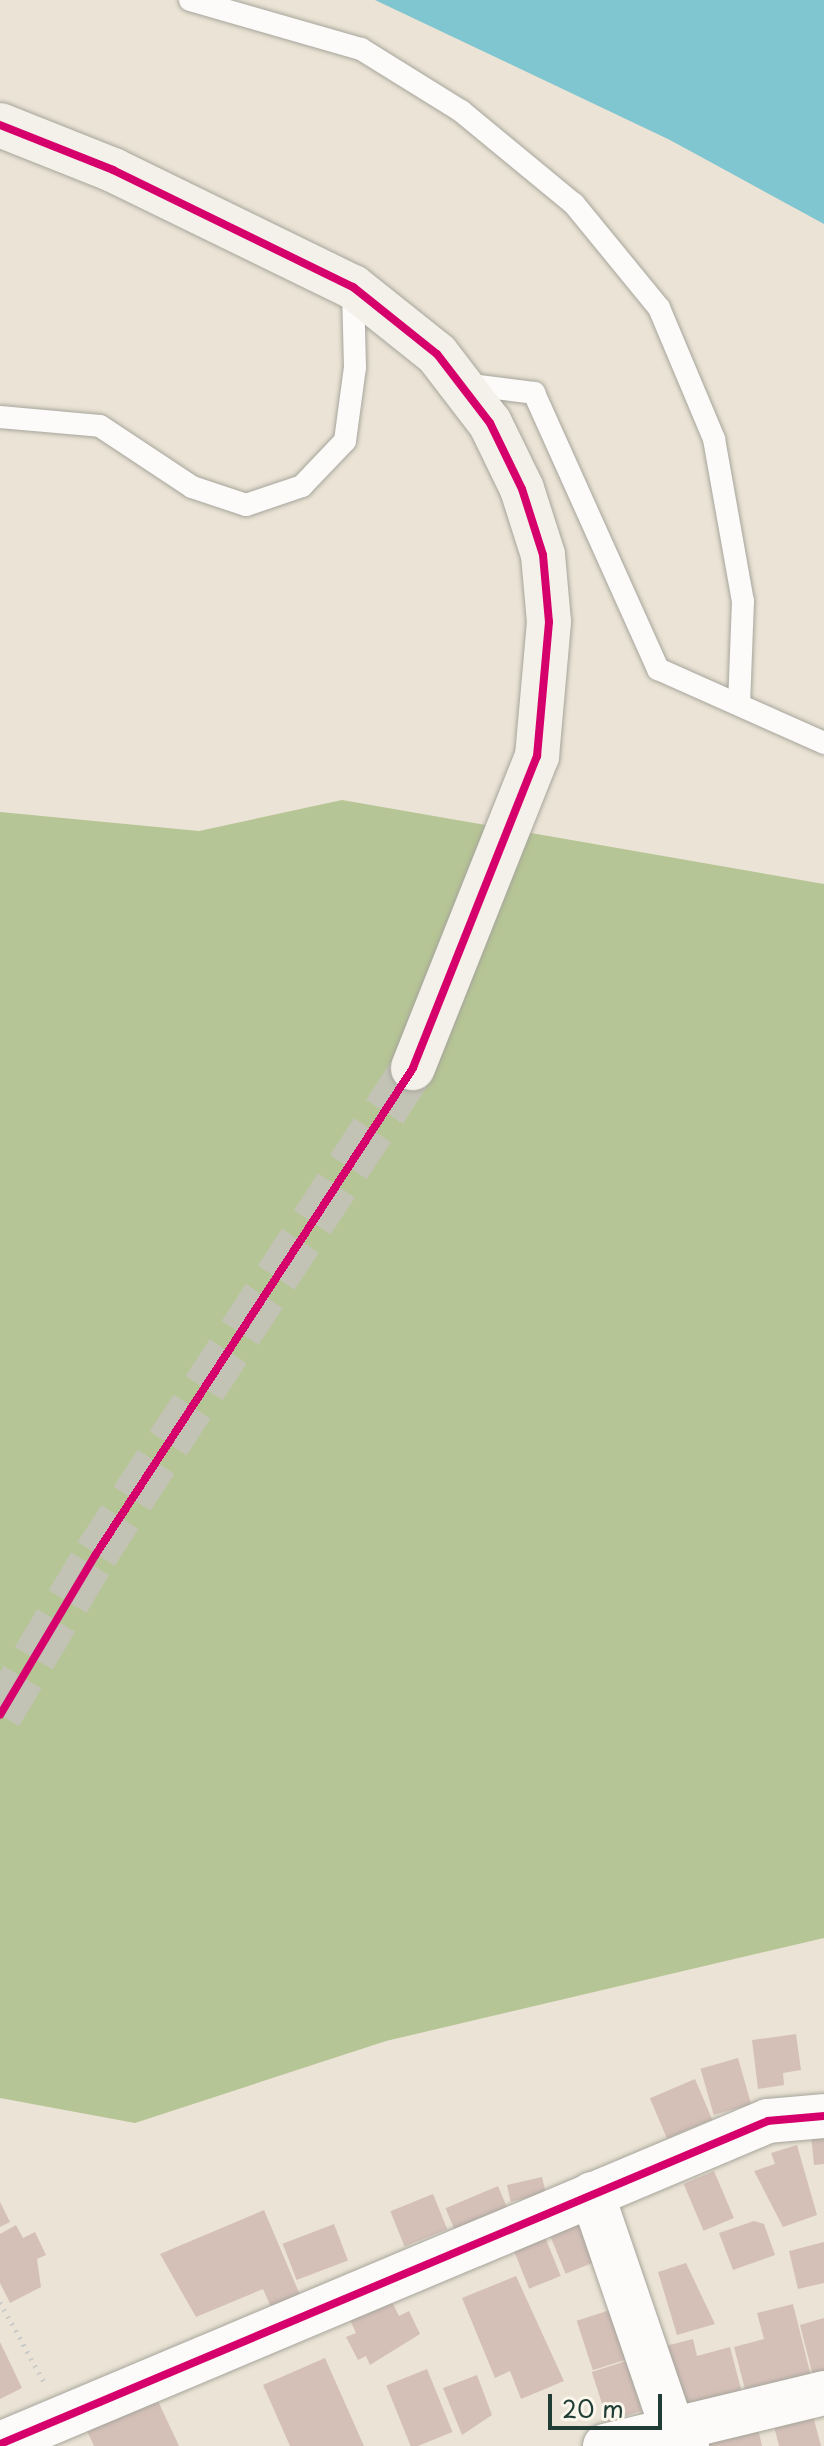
<!DOCTYPE html>
<style>
body{margin:0}
#map{position:relative;width:824px;height:2446px;overflow:hidden;background:#ebe3d5;font-family:"Playpen Sans",sans-serif}
div>[style]{position:absolute}
.forest>*{inset:0;background:#b6c595}
.water>*{inset:0;background:#7fc6d1}
.building>*{inset:0;background:#d5c0b8;transform-origin:0 0}
.secondary-tunnel>*{height:44px;margin-top:-22px;transform-origin:0;background:repeating-linear-gradient(90deg,#c2c2b5 0 44px,transparent 0 66px)}
.path>*{height:5px;margin-top:-2.5px;transform-origin:0;background:repeating-linear-gradient(90deg,#cbcbc7 0 2px,transparent 0 8px)}
.roads{filter:drop-shadow(0 0 2px #a6a59c) drop-shadow(0 0 2px #a6a59c)}
.lane>*{height:22px;margin:-11px;padding:0 11px;transform-origin:11px;border-radius:11px;background:#fcfbf9}
.street>*{height:44px;margin:-22px;padding:0 22px;transform-origin:22px;border-radius:22px;background:#fcfbf9}
.secondary>*{height:44px;margin:-22px;padding:0 22px;transform-origin:22px;border-radius:22px;background:#f4f1ea}
.cycleway>*{height:8px;margin:-4px;padding:0 4px;transform-origin:4px;border-radius:4px;background:#d6006c}
span{translate:-50% -50%;white-space:nowrap;text-align:center;line-height:1.15;-webkit-text-stroke:6px #fbf7ec;paint-order:stroke}
.scale{position:absolute;left:548px;top:2394px;width:114px;height:36px;box-sizing:border-box;border:4px solid #1f3d34;border-top:0;padding-left:10px;font-size:24px;line-height:28px;white-space:nowrap;color:#1f3d34;-webkit-text-stroke:6px #fbf7ec;paint-order:stroke}
</style>
<div id="map">
<div class="forest">
<i style="clip-path:polygon(342px 800px,824px 884px,824px 1938px,386px 2041px,135px 2123px,0 2098px,0 812px,199px 831px)"></i>
</div>
<div class="water">
<i style="clip-path:polygon(375px 0,824px 0,824px 224px,670px 140px)"></i>
</div>
<div class="building">
<i style="clip-path:polygon(796px 2034px,801px 2070px,783px 2073px,784px 2085px,758px 2089px,752px 2040px)"></i>
<i style="left:738px;top:2058px;width:48px;height:39px;rotate:74deg"></i>
<i style="left:695px;top:2079px;width:44px;height:49px;rotate:67deg"></i>
<i style="clip-path:polygon(824px 2124px,824px 2164px,814px 2165px,810px 2125px)"></i>
<i style="clip-path:polygon(797px 2145px,817px 2215px,783px 2227px,754px 2171px,775px 2164px,771px 2153px)"></i>
<i style="left:714px;top:2171px;width:51px;height:33px;rotate:67deg"></i>
<i style="left:542px;top:2177px;width:17px;height:36px;rotate:77deg"></i>
<i style="left:498px;top:2186px;width:23px;height:57px;rotate:67deg"></i>
<i style="left:433px;top:2194px;width:38px;height:46px;rotate:68deg"></i>
<i style="clip-path:polygon(0 2202px,10px 2222px,0 2227px)"></i>
<i style="clip-path:polygon(264px 2210px,300px 2295px,271px 2307px,263px 2289px,196px 2317px,160px 2254px)"></i>
<i style="left:578px;top:2219px;width:46px;height:32px;rotate:68deg"></i>
<i style="clip-path:polygon(754px 2221px,764px 2224px,775px 2255px,733px 2270px,719px 2233px)"></i>
<i style="left:334px;top:2224px;width:39px;height:55px;rotate:69deg"></i>
<i style="clip-path:polygon(16px 2225px,23px 2238px,35px 2232px,46px 2255px,37px 2259px,41px 2287px,10px 2303px,0 2283px,0 2234px)"></i>
<i style="left:545px;top:2237px;width:42px;height:34px;rotate:68deg"></i>
<i style="clip-path:polygon(824px 2242px,824px 2283px,798px 2289px,789px 2251px)"></i>
<i style="clip-path:polygon(686px 2263px,715px 2324px,677px 2335px,658px 2272px)"></i>
<i style="clip-path:polygon(516px 2276px,564px 2381px,521px 2399px,510px 2371px,495px 2378px,462px 2298px)"></i>
<i style="clip-path:polygon(391px 2300px,399px 2316px,409px 2311px,420px 2334px,370px 2365px,366px 2356px,358px 2360px,346px 2337px,356px 2333px,350px 2320px)"></i>
<i style="clip-path:polygon(793px 2304px,811px 2376px,746px 2393px,734px 2347px,764px 2339px,757px 2313px)"></i>
<i style="left:610px;top:2310px;width:52px;height:35px;rotate:72deg"></i>
<i style="clip-path:polygon(824px 2318px,824px 2373px,813px 2376px,800px 2325px)"></i>
<i style="clip-path:polygon(693px 2339px,697px 2356px,730px 2347px,742px 2393px,677px 2408px,658px 2348px)"></i>
<i style="clip-path:polygon(0 2342px,22px 2388px,0 2399px)"></i>
<i style="clip-path:polygon(325px 2358px,364px 2446px,290px 2446px,263px 2385px)"></i>
<i style="left:626px;top:2361px;width:52px;height:36px;rotate:72deg"></i>
<i style="left:427px;top:2369px;width:68px;height:44px;rotate:68deg"></i>
<i style="clip-path:polygon(477px 2375px,492px 2415px,462px 2435px,443px 2388px)"></i>
<i style="clip-path:polygon(157px 2399px,179px 2446px,94px 2446px,87px 2431px)"></i>
<i style="clip-path:polygon(812px 2412px,821px 2446px,779px 2446px,773px 2422px)"></i>
<i style="clip-path:polygon(757px 2424px,762px 2446px,699px 2446px)"></i>
</div>
<div class="secondary-tunnel">
<i style="left:0;top:1715px;width:187px;rotate:-59.2deg"></i>
<i style="left:96px;top:1554px;width:580px;rotate:-56.89deg"></i>
</div>
<div class="path">
<i style="left:0;top:2302px;width:91px;rotate:61.2deg"></i>
</div>
<div class="roads">
<div class="lane">
<i style="left:190px;top:0;width:178px;rotate:16deg"></i>
<i style="left:361px;top:49px;width:118px;rotate:31.8deg"></i>
<i style="left:461px;top:111px;width:146px;rotate:39.5deg"></i>
<i style="left:574px;top:204px;width:134px;rotate:50.7deg"></i>
<i style="left:659px;top:308px;width:142px;rotate:67.2deg"></i>
<i style="left:714px;top:439px;width:165px;rotate:79.9deg"></i>
<i style="left:743px;top:601px;width:102px;rotate:92.2deg"></i>
<i style="left:464px;top:384px;width:71px;rotate:7.3deg"></i>
<i style="left:534px;top:393px;width:303px;rotate:65.8deg"></i>
<i style="left:658px;top:669px;width:182px;rotate:24deg"></i>
<i style="left:0;top:417px;width:100px;rotate:5.1deg"></i>
<i style="left:100px;top:426px;width:110px;rotate:33.5deg"></i>
<i style="left:192px;top:487px;width:57px;rotate:18.4deg"></i>
<i style="left:246px;top:505px;width:59px;rotate:-18.7deg"></i>
<i style="left:302px;top:486px;width:62px;rotate:-46.3deg"></i>
<i style="left:345px;top:441px;width:75px;rotate:-82.3deg"></i>
<i style="left:355px;top:367px;width:79px;rotate:-91.5deg"></i>
</div>
<div class="street">
<i style="left:592px;top:2194px;width:235px;rotate:71.1deg"></i>
<i style="left:668px;top:2416px;width:36px;rotate:58deg"></i>
<i style="left:0;top:2444px;width:833px;rotate:-22.81deg"></i>
<i style="left:768px;top:2121px;width:56px;rotate:-5.1deg"></i>
<i style="left:605px;top:2446px;width:225px;rotate:-13.6deg"></i>
</div>
<div class="secondary">
<i style="left:0;top:125px;width:122px;rotate:21.7deg"></i>
<i style="left:113px;top:170px;width:267px;rotate:26deg"></i>
<i style="left:353px;top:287px;width:107px;rotate:38.6deg"></i>
<i style="left:437px;top:354px;width:87px;rotate:52.5deg"></i>
<i style="left:490px;top:423px;width:73px;rotate:64.1deg"></i>
<i style="left:522px;top:489px;width:69px;rotate:72.3deg"></i>
<i style="left:543px;top:555px;width:67px;rotate:84.9deg"></i>
<i style="left:549px;top:622px;width:135px;rotate:95.1deg"></i>
<i style="left:537px;top:756px;width:336px;rotate:111.7deg"></i>
</div>
</div>
<div class="cycleway">
<i style="left:0;top:125px;width:122px;rotate:21.7deg"></i>
<i style="left:113px;top:170px;width:267px;rotate:26deg"></i>
<i style="left:353px;top:287px;width:107px;rotate:38.6deg"></i>
<i style="left:437px;top:354px;width:87px;rotate:52.5deg"></i>
<i style="left:490px;top:423px;width:73px;rotate:64.1deg"></i>
<i style="left:522px;top:489px;width:69px;rotate:72.3deg"></i>
<i style="left:543px;top:555px;width:67px;rotate:84.9deg"></i>
<i style="left:549px;top:622px;width:135px;rotate:95.1deg"></i>
<i style="left:537px;top:756px;width:336px;rotate:111.7deg"></i>
<i style="left:413px;top:1068px;width:580px;rotate:123.11deg"></i>
<i style="left:96px;top:1554px;width:187px;rotate:120.8deg"></i>
<i style="left:0;top:2444px;width:833px;rotate:-22.81deg"></i>
<i style="left:768px;top:2121px;width:56px;rotate:-5.1deg"></i>
</div>
<div class="scale">20 m</div>
</div>
